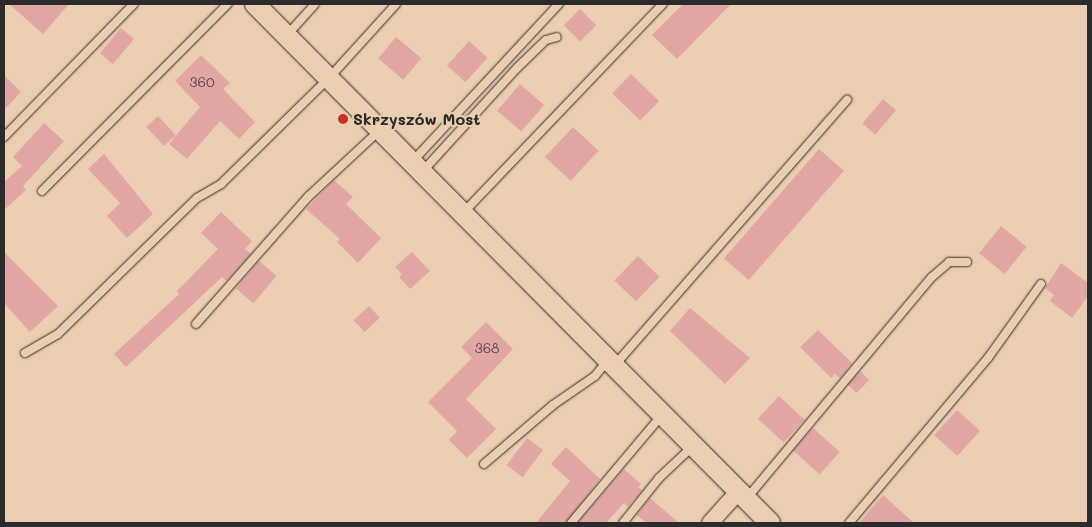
<!DOCTYPE html>
<meta charset="utf-8">
<style>
body{margin:0}
#map{position:relative;width:1092px;height:527px;overflow:hidden;background:#ebceb1;font-family:Mali,sans-serif}
div>[style]{position:absolute}
.building>*{inset:0;background:#e2a7a4;transform-origin:0 0}
.roads{filter:drop-shadow(0 0 1px #2b2b2b) drop-shadow(0 0 1px #2b2b2b)}
.service>*{height:8px;margin:-4px;padding:0 4px;transform-origin:4px;border-radius:4px;background:#ebceb1}
.minor>*{height:16px;margin:-8px;padding:0 8px;transform-origin:8px;border-radius:8px;background:#ebceb1}
.tertiary>*{height:20px;margin:-10px;padding:0 10px;transform-origin:10px;border-radius:10px;background:#ebceb1}
.dots>*{width:14px;height:14px;translate:-50% -50%;box-sizing:border-box;border:2px solid #ebceb1;border-radius:50%}
span{translate:-50% -50%;white-space:nowrap;text-align:center;line-height:1.15;-webkit-text-stroke:4px #ebceb1;paint-order:stroke}
.number-label{font-size:14px;color:#594a49}
.number-label span{-webkit-text-stroke-width:0}
.poi-label{font-size:16px;color:#2b2b2b;font-weight:700}
.left{translate:0 -50%;text-align:left}
.frame{position:absolute;inset:0;border:5px solid #2b2b2b;pointer-events:none}
</style>
<div id="map">
<div class="building">
<i style="clip-path:polygon(9px 4px,69px 4px,43px 34px)"></i>
<i style="clip-path:polygon(683px 4px,731px 4px,677px 59px,652px 35px)"></i>
<i style="left:580px;top:9px;width:23px;height:23px;rotate:45deg"></i>
<i style="left:121px;top:28px;width:17px;height:33px;rotate:40deg"></i>
<i style="left:396px;top:37px;width:33px;height:28px;rotate:40deg"></i>
<i style="left:469px;top:41px;width:25px;height:33px;rotate:42deg"></i>
<i style="clip-path:polygon(201px 55px,230px 83px,223px 89px,255px 122px,239px 139px,220px 121px,187px 159px,169px 144px,200px 107px,175px 81px)"></i>
<i style="left:631px;top:74px;width:39px;height:27px;rotate:44deg"></i>
<i style="clip-path:polygon(4px 75px,21px 92px,4px 110px)"></i>
<i style="left:520px;top:84px;width:32px;height:35px;rotate:41deg"></i>
<i style="left:883px;top:99px;width:17px;height:32px;rotate:40deg"></i>
<i style="left:158px;top:116px;width:26px;height:16px;rotate:47deg"></i>
<i style="clip-path:polygon(44px 123px,64px 141px,23px 186px,26px 190px,4px 210px,4px 182px,22px 166px,13px 157px)"></i>
<i style="left:573px;top:127px;width:35px;height:41px;rotate:43deg"></i>
<i style="left:819px;top:149px;width:33px;height:145px;rotate:41deg"></i>
<i style="clip-path:polygon(104px 154px,153px 214px,127px 238px,107px 216px,120px 203px,88px 169px)"></i>
<i style="clip-path:polygon(334px 180px,353px 197px,346px 204px,381px 238px,358px 263px,337px 242px,340px 239px,306px 209px)"></i>
<i style="clip-path:polygon(221px 212px,252px 241px,245px 249px,251px 254px,226px 281px,222px 277px,126px 367px,114px 354px,179px 294px,177px 291px,218px 249px,201px 233px)"></i>
<i style="left:1001px;top:226px;width:33px;height:35px;rotate:39deg"></i>
<i style="clip-path:polygon(4px 252px,58px 306px,30px 332px,4px 303px)"></i>
<i style="clip-path:polygon(412px 252px,430px 271px,410px 289px,399px 277px,402px 274px,395px 267px)"></i>
<i style="left:638px;top:256px;width:30px;height:34px;rotate:44deg"></i>
<i style="left:259px;top:261px;width:23px;height:36px;rotate:40deg"></i>
<i style="clip-path:polygon(1061px 263px,1088px 283px,1088px 296px,1072px 318px,1050px 301px,1054px 295px,1045px 288px)"></i>
<i style="left:369px;top:306px;width:16px;height:21px;rotate:47deg"></i>
<i style="clip-path:polygon(690px 308px,750px 358px,725px 384px,670px 331px)"></i>
<i style="clip-path:polygon(486px 322px,513px 349px,466px 399px,496px 429px,467px 458px,449px 440px,457px 431px,428px 402px,472px 358px,461px 347px)"></i>
<i style="clip-path:polygon(818px 330px,852px 363px,840px 378px,835px 374px,831px 378px,800px 347px)"></i>
<i style="left:860px;top:371px;width:13px;height:18px;rotate:45deg"></i>
<i style="left:779px;top:396px;width:35px;height:31px;rotate:43deg"></i>
<i style="left:957px;top:410px;width:31px;height:34px;rotate:42deg"></i>
<i style="left:813px;top:428px;width:36px;height:30px;rotate:42deg"></i>
<i style="left:527px;top:438px;width:20px;height:34px;rotate:37deg"></i>
<i style="clip-path:polygon(566px 447px,600px 479px,566px 523px,536px 523px,570px 481px,551px 464px)"></i>
<i style="clip-path:polygon(624px 469px,641px 484px,638px 487px,642px 490px,628px 507px,624px 503px,606px 523px,578px 523px)"></i>
<i style="clip-path:polygon(883px 495px,914px 523px,859px 523px)"></i>
<i style="clip-path:polygon(650px 498px,679px 523px,646px 523px,637px 515px)"></i>
</div>
<div class="roads">
<div class="service">
<i style="left:288px;top:34px;width:40px;rotate:-48deg"></i>
<i style="left:4px;top:137px;width:186px;rotate:-45.7deg"></i>
<i style="left:412px;top:162px;width:216px;rotate:-47.1deg"></i>
<i style="left:422px;top:172px;width:141px;rotate:-47.6deg"></i>
<i style="left:517px;top:68px;width:40px;rotate:-44deg"></i>
<i style="left:546px;top:40px;width:11px;rotate:-15deg"></i>
<i style="left:42px;top:191px;width:264px;rotate:-45.2deg"></i>
<i style="left:464px;top:212px;width:288px;rotate:-46.3deg"></i>
<i style="left:196px;top:324px;width:171px;rotate:-48.6deg"></i>
<i style="left:309px;top:196px;width:96px;rotate:-42.9deg"></i>
<i style="left:25px;top:353px;width:38px;rotate:-30deg"></i>
<i style="left:58px;top:334px;width:194px;rotate:-44.4deg"></i>
<i style="left:197px;top:198px;width:28px;rotate:-30deg"></i>
<i style="left:221px;top:184px;width:151px;rotate:-44.5deg"></i>
<i style="left:329px;top:78px;width:100px;rotate:-47.8deg"></i>
<i style="left:614px;top:366px;width:354px;rotate:-48.8deg"></i>
<i style="left:484px;top:464px;width:91px;rotate:-40.5deg"></i>
<i style="left:553px;top:405px;width:51px;rotate:-34.6deg"></i>
<i style="left:595px;top:376px;width:19px;rotate:-51deg"></i>
<i style="left:747px;top:498px;width:288px;rotate:-50.1deg"></i>
<i style="left:932px;top:277px;width:23px;rotate:-41deg"></i>
<i style="left:949px;top:262px;width:18px"></i>
<i style="left:571px;top:523px;width:140px;rotate:-49.9deg"></i>
<i style="left:623px;top:523px;width:58px;rotate:-51.3deg"></i>
<i style="left:659px;top:478px;width:45px;rotate:-43.2deg"></i>
<i style="left:849px;top:523px;width:216px;rotate:-49.9deg"></i>
<i style="left:988px;top:358px;width:91px;rotate:-54.4deg"></i>
</div>
<div class="minor">
<i style="left:710px;top:523px;width:42px;rotate:-47.9deg"></i>
</div>
<div class="tertiary">
<i style="left:255px;top:4px;width:731px;rotate:45.22deg"></i>
</div>
</div>
<div class="dots">
<i style="left:343px;top:119px;background:#c8321e"></i>
</div>
<div class="number-label">
<span style="left:202px;top:82px">360</span>
<span style="left:487px;top:348px">368</span>
</div>
<div class="poi-label">
<span class="left" style="left:353px;top:119px">Skrzyszów Most</span>
</div>
<div class="frame"></div>
</div>
